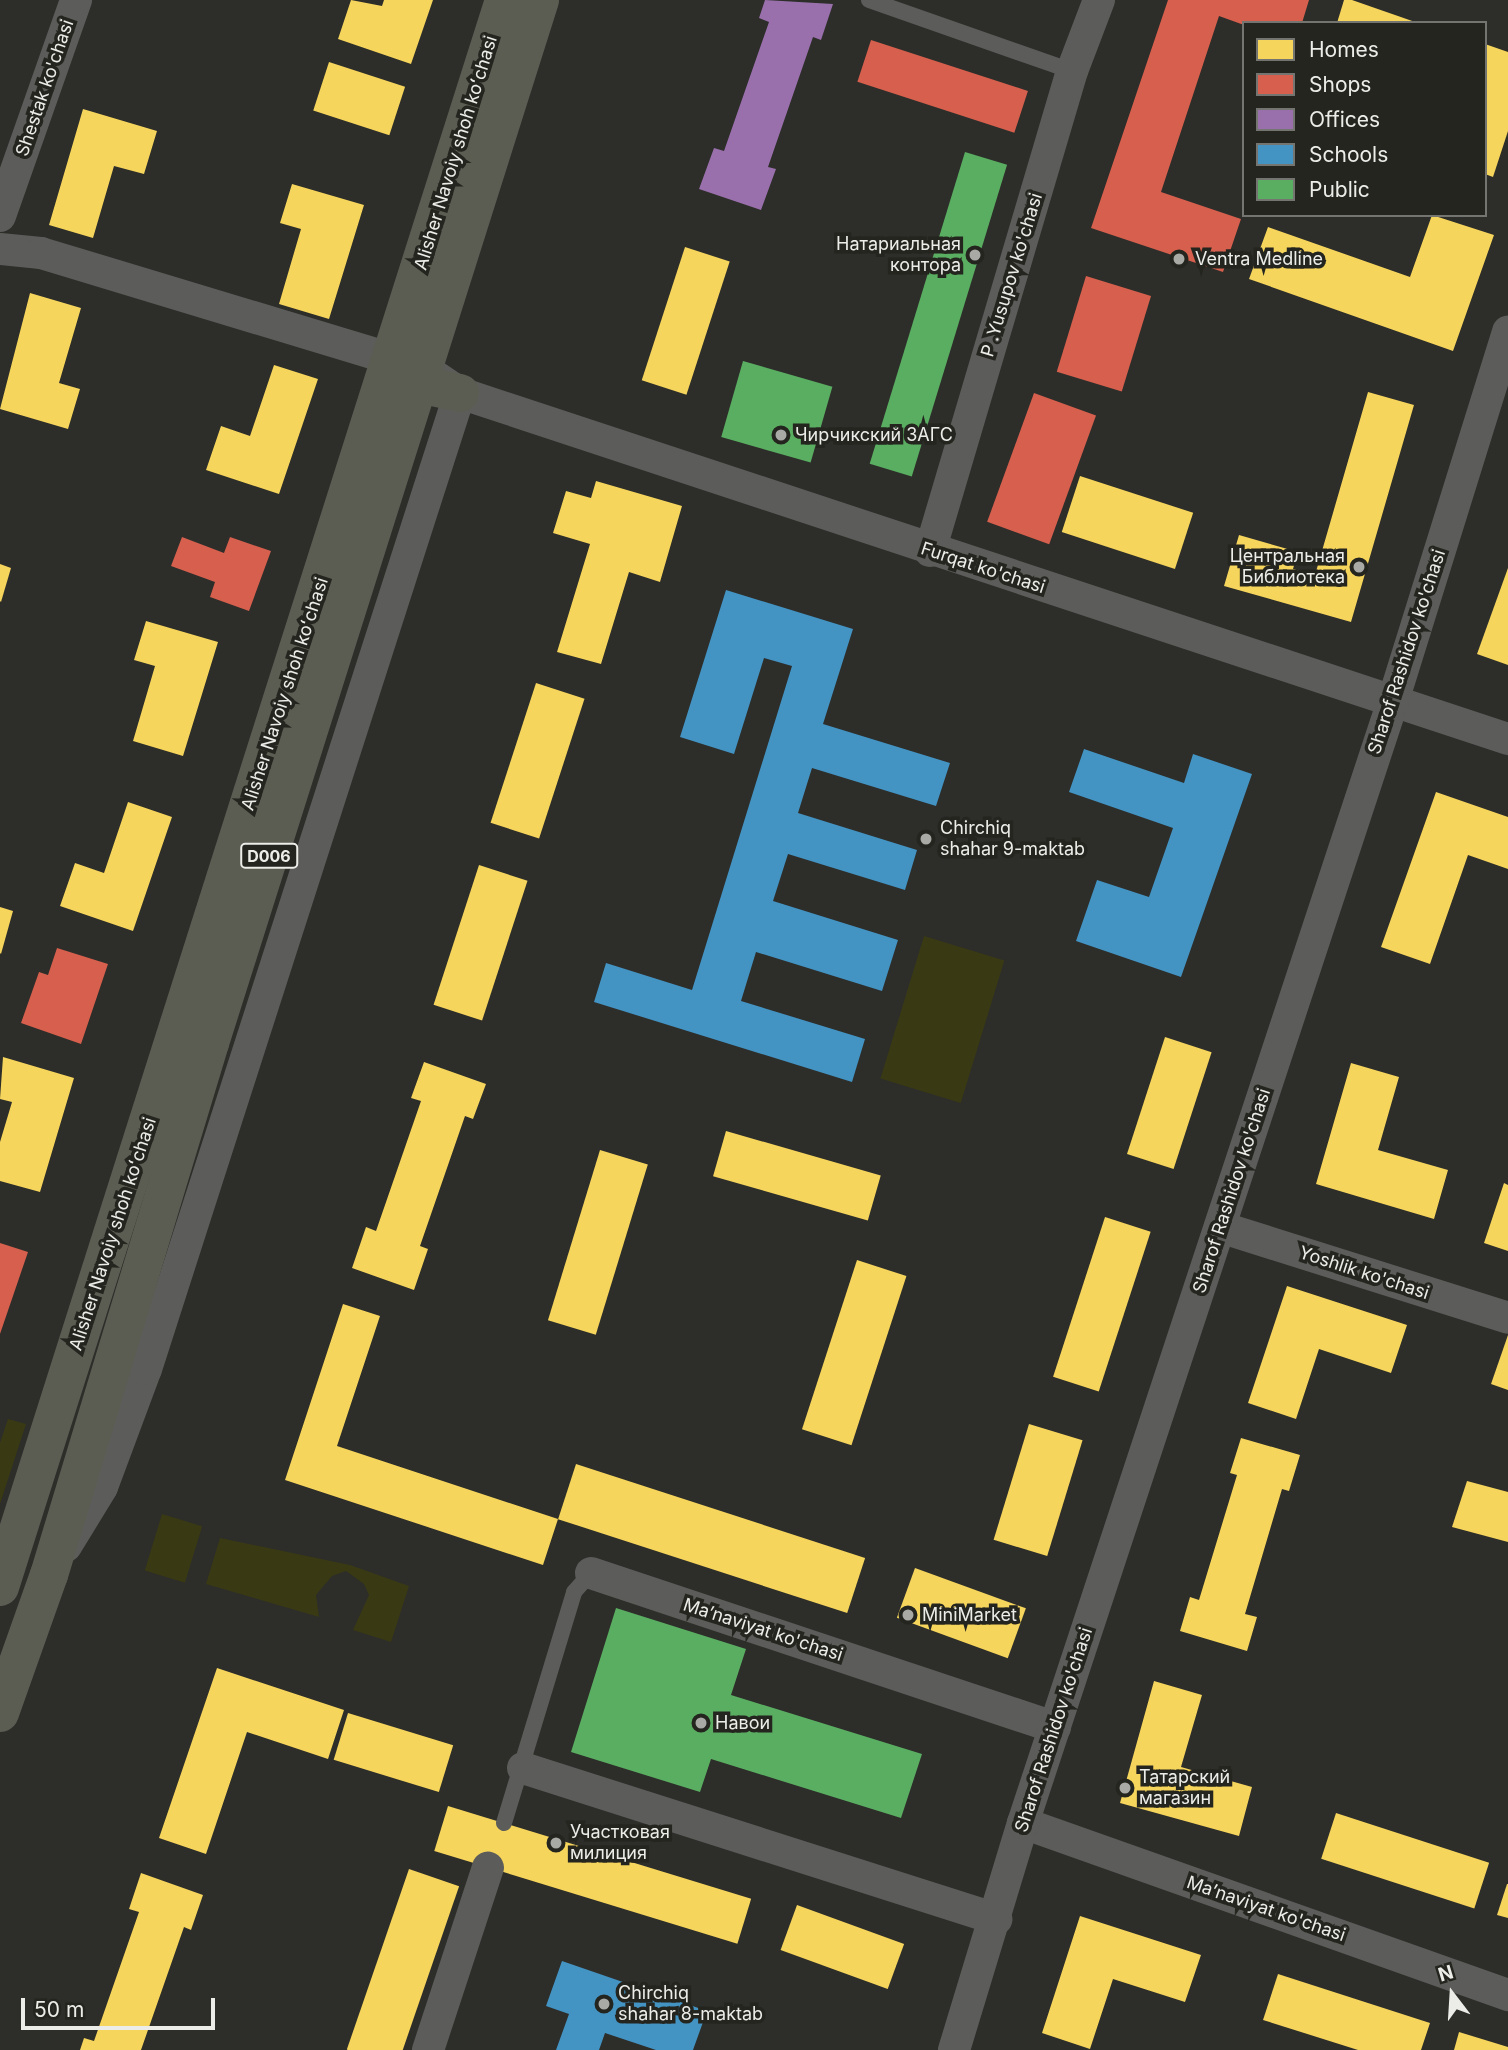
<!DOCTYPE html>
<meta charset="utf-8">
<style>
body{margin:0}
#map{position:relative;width:1508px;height:2050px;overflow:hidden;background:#2d2d2a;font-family:Inter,sans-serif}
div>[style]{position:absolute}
.green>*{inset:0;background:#393a14;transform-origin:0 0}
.homes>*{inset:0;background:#f6d55c;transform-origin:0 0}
.shops>*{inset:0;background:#d6604d;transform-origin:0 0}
.offices>*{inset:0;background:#9970ab}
.schools>*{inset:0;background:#4393c3}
.public>*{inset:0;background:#5aae61;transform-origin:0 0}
.service>*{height:16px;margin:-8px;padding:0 8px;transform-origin:8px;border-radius:8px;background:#5c5d5a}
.minor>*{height:32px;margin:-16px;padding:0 16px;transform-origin:16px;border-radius:16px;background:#5c5d5a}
.primary>*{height:38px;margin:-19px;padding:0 19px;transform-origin:19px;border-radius:19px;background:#5c5d52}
.dots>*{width:19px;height:19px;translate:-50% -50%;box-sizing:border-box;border:4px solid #24251f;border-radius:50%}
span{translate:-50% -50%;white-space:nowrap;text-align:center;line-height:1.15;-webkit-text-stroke:7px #24251f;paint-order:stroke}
.shield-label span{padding:2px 5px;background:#24251f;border:2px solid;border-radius:5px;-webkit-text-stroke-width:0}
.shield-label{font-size:16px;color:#ecece9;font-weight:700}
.street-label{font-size:18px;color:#ecece9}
.poi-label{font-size:18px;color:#ecece9}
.right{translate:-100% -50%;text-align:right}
.left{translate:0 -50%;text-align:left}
.legend{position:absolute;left:1242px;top:21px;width:245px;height:196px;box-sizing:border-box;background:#24251f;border:2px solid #747570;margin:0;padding:9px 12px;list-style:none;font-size:21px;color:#ecece9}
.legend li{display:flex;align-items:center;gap:14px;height:35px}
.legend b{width:35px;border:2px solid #747570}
.north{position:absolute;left:1417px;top:1959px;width:70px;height:70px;-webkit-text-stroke:5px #24251f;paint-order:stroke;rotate:343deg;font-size:19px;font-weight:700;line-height:28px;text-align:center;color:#ecece9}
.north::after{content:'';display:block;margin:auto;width:24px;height:32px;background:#ecece9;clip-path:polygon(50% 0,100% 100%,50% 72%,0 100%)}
.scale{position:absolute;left:21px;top:1998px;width:194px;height:32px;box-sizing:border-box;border:4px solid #ecece9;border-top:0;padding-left:9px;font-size:21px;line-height:24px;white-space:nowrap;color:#ecece9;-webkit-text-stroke:5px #24251f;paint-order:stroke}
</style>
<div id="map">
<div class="green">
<i style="left:924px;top:936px;width:84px;height:149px;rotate:17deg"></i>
<i style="clip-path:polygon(8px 1419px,26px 1424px,0 1504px,0 1443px)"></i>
<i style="left:162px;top:1514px;width:42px;height:59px;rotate:17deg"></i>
<i style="clip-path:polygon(220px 1538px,350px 1565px,409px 1586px,391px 1642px,353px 1630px,369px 1595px,364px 1584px,346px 1571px,332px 1576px,316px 1595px,319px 1617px,206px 1584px)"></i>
</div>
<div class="homes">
<i style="clip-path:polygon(351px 0,382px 6px,384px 0,433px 0,411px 64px,338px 39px)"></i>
<i style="clip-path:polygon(1344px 0,1352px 0,1418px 23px,1337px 23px)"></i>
<i style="clip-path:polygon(1485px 44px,1508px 52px,1508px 131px,1493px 177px,1485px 174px)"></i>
<i style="left:329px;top:62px;width:80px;height:51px;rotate:18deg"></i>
<i style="clip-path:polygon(83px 109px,157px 131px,144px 174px,114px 166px,93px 238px,49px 225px)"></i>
<i style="clip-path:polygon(292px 184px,364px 205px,329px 319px,279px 304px,301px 229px,280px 223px)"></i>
<i style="clip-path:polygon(1432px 215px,1494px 235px,1453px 351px,1249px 279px,1268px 227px,1410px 277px)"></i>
<i style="left:685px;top:247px;width:47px;height:140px;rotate:18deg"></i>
<i style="clip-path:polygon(30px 293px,81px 308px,59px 383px,80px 389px,68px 429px,0 409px)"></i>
<i style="clip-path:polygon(274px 365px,318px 379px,279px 494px,206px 470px,221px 426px,250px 436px)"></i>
<i style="clip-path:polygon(1368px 392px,1414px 405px,1351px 622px,1224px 586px,1239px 535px,1298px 552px,1293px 569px,1315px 575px)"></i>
<i style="left:1080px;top:476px;width:119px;height:59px;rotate:18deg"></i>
<i style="clip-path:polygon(596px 481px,682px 506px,660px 582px,629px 572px,601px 664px,557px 652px,590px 544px,553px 533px,566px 491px,591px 498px)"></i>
<i style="clip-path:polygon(0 564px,11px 568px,1px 602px,0 601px)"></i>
<i style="clip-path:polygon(1508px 568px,1508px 665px,1477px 654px)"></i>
<i style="clip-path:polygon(146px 621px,218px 642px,183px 756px,133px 741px,155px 666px,134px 660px)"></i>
<i style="left:536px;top:683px;width:51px;height:147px;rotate:18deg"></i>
<i style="clip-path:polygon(1436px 792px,1508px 817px,1508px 869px,1468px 855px,1430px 964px,1381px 947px)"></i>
<i style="clip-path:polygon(128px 802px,172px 817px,133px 931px,60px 906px,75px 863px,104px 873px)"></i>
<i style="left:479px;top:865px;width:51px;height:147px;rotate:18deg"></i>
<i style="clip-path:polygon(0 907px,13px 911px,1px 954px,0 953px)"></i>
<i style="left:1165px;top:1037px;width:49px;height:123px;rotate:18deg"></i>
<i style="clip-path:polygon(3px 1057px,74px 1078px,40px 1192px,0 1181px,0 1142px,12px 1102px,0 1099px)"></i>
<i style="clip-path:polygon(424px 1062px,486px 1084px,473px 1119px,465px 1116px,420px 1246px,428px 1249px,414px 1290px,352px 1268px,366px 1227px,376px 1231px,421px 1101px,411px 1098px)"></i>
<i style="clip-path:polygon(1351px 1063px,1399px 1077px,1378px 1150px,1448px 1170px,1434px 1219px,1316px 1184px)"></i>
<i style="left:726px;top:1131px;width:161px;height:47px;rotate:16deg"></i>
<i style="left:600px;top:1150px;width:50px;height:178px;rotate:17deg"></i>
<i style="clip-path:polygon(1504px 1183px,1508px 1185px,1508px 1251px,1484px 1243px)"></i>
<i style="left:1105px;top:1217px;width:48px;height:168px;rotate:18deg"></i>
<i style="left:857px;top:1260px;width:52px;height:178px;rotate:18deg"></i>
<i style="clip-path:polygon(1287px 1286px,1407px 1325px,1391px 1373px,1319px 1349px,1296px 1419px,1248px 1403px)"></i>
<i style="clip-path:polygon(343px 1304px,380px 1316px,337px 1446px,558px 1519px,543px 1565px,285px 1480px)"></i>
<i style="clip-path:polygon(1508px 1335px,1508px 1390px,1491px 1384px)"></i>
<i style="left:1029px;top:1424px;width:56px;height:121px;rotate:17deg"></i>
<i style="clip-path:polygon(1241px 1438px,1300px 1455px,1289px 1491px,1282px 1489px,1245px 1614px,1257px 1617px,1247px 1651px,1180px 1631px,1190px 1597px,1199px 1600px,1237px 1475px,1230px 1473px)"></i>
<i style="left:576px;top:1464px;width:304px;height:58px;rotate:18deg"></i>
<i style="clip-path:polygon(1467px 1481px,1508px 1492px,1508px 1542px,1452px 1527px)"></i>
<i style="left:915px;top:1568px;width:118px;height:53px;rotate:20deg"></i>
<i style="clip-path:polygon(217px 1668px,344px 1710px,328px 1759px,247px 1732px,206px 1854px,159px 1838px)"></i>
<i style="clip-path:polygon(1154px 1681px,1202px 1695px,1181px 1767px,1252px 1787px,1239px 1836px,1120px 1803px)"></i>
<i style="left:348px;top:1713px;width:110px;height:49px;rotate:17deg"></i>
<i style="left:448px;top:1806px;width:317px;height:47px;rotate:17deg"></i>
<i style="left:1336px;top:1813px;width:161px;height:48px;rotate:18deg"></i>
<i style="left:409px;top:1869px;width:53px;height:191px;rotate:19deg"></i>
<i style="clip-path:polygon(141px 1873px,203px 1895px,191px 1930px,184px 1927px,141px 2050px,80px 2050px,84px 2038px,94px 2041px,139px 1912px,129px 1909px)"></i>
<i style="clip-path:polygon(1507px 1884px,1508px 1884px,1508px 1918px,1497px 1915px)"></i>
<i style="left:797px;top:1905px;width:114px;height:48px;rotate:20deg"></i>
<i style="clip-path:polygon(1080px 1916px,1201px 1955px,1185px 2002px,1113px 1979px,1090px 2049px,1042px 2033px)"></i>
<i style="clip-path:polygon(1278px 1974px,1430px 2023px,1421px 2050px,1358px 2050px,1263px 2020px)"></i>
<i style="clip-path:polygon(1459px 2032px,1508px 2047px,1508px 2050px,1454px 2050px)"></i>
</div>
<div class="shops">
<i style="clip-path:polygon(1168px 0,1309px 0,1302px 23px,1244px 25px,1219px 16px,1161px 192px,1241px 219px,1223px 272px,1091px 228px)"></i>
<i style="left:871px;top:40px;width:165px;height:44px;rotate:18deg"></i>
<i style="left:1086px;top:276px;width:68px;height:100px;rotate:17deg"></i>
<i style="left:1034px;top:393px;width:66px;height:137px;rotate:20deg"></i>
<i style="clip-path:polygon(182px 537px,224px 553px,230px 537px,271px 551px,249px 611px,210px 597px,215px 582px,171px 566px)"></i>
<i style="clip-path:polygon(57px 948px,108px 964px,81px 1044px,21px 1023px,39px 972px,48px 975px)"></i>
<i style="clip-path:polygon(0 1243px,28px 1252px,0 1334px)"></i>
</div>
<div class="offices">
<i style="clip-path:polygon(765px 0,833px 4px,821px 40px,813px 37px,768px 167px,776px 169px,761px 210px,699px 189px,714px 148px,724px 151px,769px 22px,759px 18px)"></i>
</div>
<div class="schools">
<i style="clip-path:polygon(726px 590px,853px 629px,823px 724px,950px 763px,936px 806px,812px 768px,798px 813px,917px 850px,905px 890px,788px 854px,773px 901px,898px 940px,882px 991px,756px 952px,741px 1001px,865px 1039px,852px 1082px,594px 1002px,606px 963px,692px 990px,792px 666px,764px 658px,734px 754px,680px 737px)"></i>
<i style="clip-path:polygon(1084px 749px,1184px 783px,1193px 754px,1252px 774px,1181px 977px,1076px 941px,1097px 880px,1149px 897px,1173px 828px,1069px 792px)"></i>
<i style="clip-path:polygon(562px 1961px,707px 2011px,693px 2050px,656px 2050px,605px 2033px,599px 2050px,556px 2050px,569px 2014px,546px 2006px)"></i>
</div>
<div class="public">
<i style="left:965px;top:152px;width:44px;height:326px;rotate:17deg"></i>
<i style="left:743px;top:361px;width:93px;height:79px;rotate:16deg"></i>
<i style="clip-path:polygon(616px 1608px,746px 1649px,731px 1695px,922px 1754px,901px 1818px,711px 1759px,700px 1792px,571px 1752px)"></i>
</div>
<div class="service">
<i style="left:869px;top:0;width:215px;rotate:19.3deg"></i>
<i style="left:504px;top:1823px;width:241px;rotate:-73.1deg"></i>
<i style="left:574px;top:1592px;width:25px;rotate:-48deg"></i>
</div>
<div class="minor">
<i style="left:0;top:216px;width:229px;rotate:-70.6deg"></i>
<i style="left:0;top:249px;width:41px;rotate:5.6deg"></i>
<i style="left:41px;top:253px;width:399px;rotate:16.8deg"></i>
<i style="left:423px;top:368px;width:45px;rotate:34deg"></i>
<i style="left:460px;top:393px;width:1104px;rotate:18.27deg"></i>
<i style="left:930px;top:551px;width:501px;rotate:-73.52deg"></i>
<i style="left:1072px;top:71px;width:76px;rotate:-69.2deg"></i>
<i style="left:1220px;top:1227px;width:302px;rotate:17.5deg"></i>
<i style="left:66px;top:1546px;width:69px;rotate:-58.6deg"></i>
<i style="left:102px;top:1487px;width:126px;rotate:-69.6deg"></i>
<i style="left:146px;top:1369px;width:1025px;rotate:-72.17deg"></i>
<i style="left:591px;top:1573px;width:489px;rotate:18.4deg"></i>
<i style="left:523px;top:1768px;width:497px;rotate:17.7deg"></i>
<i style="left:1023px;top:1823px;width:515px;rotate:19.53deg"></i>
<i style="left:428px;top:2050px;width:192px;rotate:-71.8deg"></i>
<i style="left:954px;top:2050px;width:237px;rotate:-73.1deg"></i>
<i style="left:1023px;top:1823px;width:1181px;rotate:-71.75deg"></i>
<i style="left:1393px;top:701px;width:387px;rotate:-72.7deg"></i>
</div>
<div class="primary">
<i style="left:418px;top:384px;width:43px;rotate:12.1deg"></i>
<i style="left:0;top:1587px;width:1665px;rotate:-72.38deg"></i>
<i style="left:0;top:1713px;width:146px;rotate:-70.5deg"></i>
<i style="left:49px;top:1575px;width:556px;rotate:-73.16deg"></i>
<i style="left:210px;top:1043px;width:1094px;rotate:-72.44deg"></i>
</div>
<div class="dots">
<i style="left:975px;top:255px;background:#a9a9a6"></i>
<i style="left:1179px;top:259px;background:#a9a9a6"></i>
<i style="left:781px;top:435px;background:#a9a9a6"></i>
<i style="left:1359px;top:567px;background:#a9a9a6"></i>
<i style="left:926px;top:839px;background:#a9a9a6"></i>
<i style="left:908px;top:1615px;background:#a9a9a6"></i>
<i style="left:701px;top:1723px;background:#a9a9a6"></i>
<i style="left:1125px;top:1788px;background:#a9a9a6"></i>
<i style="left:556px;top:1843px;background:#a9a9a6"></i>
<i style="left:604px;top:2004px;background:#a9a9a6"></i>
</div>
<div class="shield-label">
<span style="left:269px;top:856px">D006</span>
</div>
<div class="street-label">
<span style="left:45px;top:88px;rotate:-71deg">Shestak ko'chasi</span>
<span style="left:456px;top:153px;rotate:-73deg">Alisher Navoiy shoh koʻchasi</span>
<span style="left:1012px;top:275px;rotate:-73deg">P .Yusupov ko'chasi</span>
<span style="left:983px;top:568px;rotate:18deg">Furqat ko'chasi</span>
<span style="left:1407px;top:652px;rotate:-72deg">Sharof Rashidov ko'chasi</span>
<span style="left:285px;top:694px;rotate:-72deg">Alisher Navoiy shoh koʻchasi</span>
<span style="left:1232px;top:1191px;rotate:-72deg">Sharof Rashidov ko'chasi</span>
<span style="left:113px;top:1234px;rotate:-72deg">Alisher Navoiy shoh koʻchasi</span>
<span style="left:1364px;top:1273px;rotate:18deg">Yoshlik ko'chasi</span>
<span style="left:763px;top:1630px;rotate:18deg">Ma’naviyat ko'chasi</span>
<span style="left:1054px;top:1730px;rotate:-72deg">Sharof Rashidov ko'chasi</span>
<span style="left:1266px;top:1909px;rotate:19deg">Ma’naviyat ko'chasi</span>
</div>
<div class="poi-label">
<span class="right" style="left:961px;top:255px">Натариальная<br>контора</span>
<span class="left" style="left:1195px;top:259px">Ventra Medline</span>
<span class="left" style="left:795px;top:435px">Чирчикский ЗАГС</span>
<span class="right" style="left:1345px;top:567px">Центральная<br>Библиотека</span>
<span class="left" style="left:940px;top:839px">Chirchiq<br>shahar 9-maktab</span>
<span class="left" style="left:922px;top:1615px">MiniMarket</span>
<span class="left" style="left:715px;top:1723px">Навои</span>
<span class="left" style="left:1139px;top:1788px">Татарский<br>магазин</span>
<span class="left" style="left:570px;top:1843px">Участковая<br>милиция</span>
<span class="left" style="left:618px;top:2004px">Chirchiq<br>shahar 8-maktab</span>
</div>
<ul class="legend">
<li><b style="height:19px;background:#f6d55c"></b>Homes</li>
<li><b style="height:19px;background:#d6604d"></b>Shops</li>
<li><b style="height:19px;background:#9970ab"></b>Offices</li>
<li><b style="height:19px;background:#4393c3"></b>Schools</li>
<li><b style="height:19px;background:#5aae61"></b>Public</li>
</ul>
<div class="north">N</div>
<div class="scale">50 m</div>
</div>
